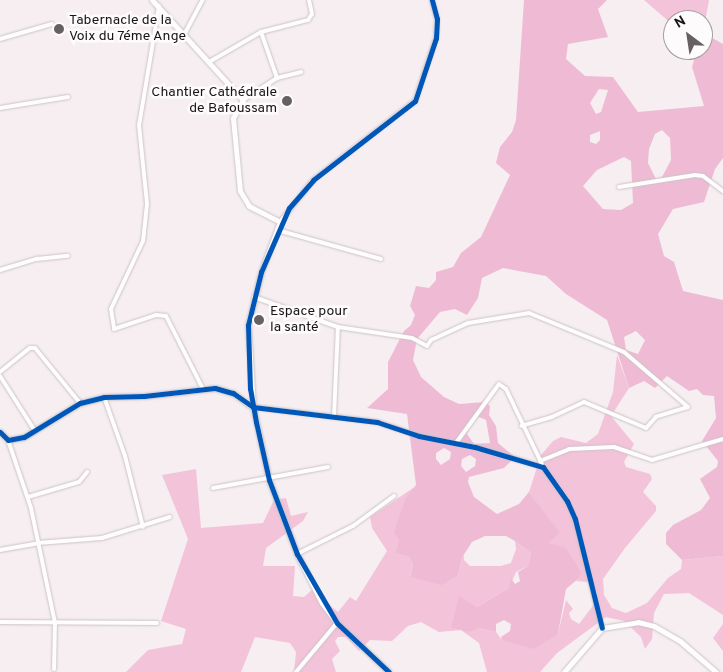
<!DOCTYPE html>
<meta charset="utf-8">
<style>
body{margin:0}
#map{position:relative;width:723px;height:672px;overflow:hidden;background:#f6eef1;font-family:Overpass,sans-serif}
div>[style]{position:absolute}
.green>*{inset:0;background:#f3c3d9}
.forest>*{inset:0;background:#efbbd4}
.roads{filter:drop-shadow(0 0 1px #cbc4c7) drop-shadow(0 0 1px #cbc4c7)}
.minor>*{height:4px;margin:-2px;padding:0 2px;transform-origin:2px;border-radius:2px;background:#fefcfd}
.tertiary>*{height:5px;margin:-2.5px;padding:0 2.5px;transform-origin:2.5px;border-radius:2.5px;background:#fefcfd}
.cycleway>*{height:5px;margin:-2.5px;padding:0 2.5px;transform-origin:2.5px;border-radius:2.5px;background:#0057b8}
.dots>*{width:14px;height:14px;translate:-50% -50%;box-sizing:border-box;border:2px solid #fefbfc;border-radius:50%}
span{translate:-50% -50%;white-space:nowrap;text-align:center;line-height:1.15;-webkit-text-stroke:5px #fefbfc;paint-order:stroke}
.poi-label{font-size:14px;color:#191417}
.left{translate:0 -50%;text-align:left}
.right{translate:-100% -50%;text-align:right}
.north{position:absolute;left:663px;top:10px;width:50px;height:50px;box-sizing:border-box;background:#fefbfc;border:1px solid #a29fa0;border-radius:50%;rotate:329deg;font-size:14px;font-weight:700;line-height:20px;text-align:center;color:#191417}
.north::after{content:'';display:block;margin:auto;width:18px;height:22px;background:#666063;clip-path:polygon(50% 0,100% 100%,50% 72%,0 100%)}
</style>
<div id="map">
<div class="green">
<i style="clip-path:polygon(644px 0,709px 0,703px 33px,703px 20px,673px 20px,673px 25px)"></i>
<i style="clip-path:polygon(617px 355px,629px 388px,611px 416px,634px 444px,624px 462px,626px 467px,650px 474px,652px 479px,643px 492px,656px 506px,656px 511px,625px 548px,603px 579px,604px 595px,612px 608px,626px 613px,647px 603px,668px 578px,681px 569px,682px 560px,723px 556px,723px 615px,689px 593px,664px 594px,654px 613px,652px 639px,645px 649px,641px 637px,624px 621px,606px 617px,557px 653px,540px 672px,487px 672px,479px 643px,461px 630px,439px 632px,421px 622px,408px 626px,392px 641px,370px 640px,359px 651px,346px 637px,338px 637px,335px 641px,340px 651px,332px 659px,336px 672px,294px 672px,296px 652px,290px 643px,255px 637px,241px 672px,126px 672px,148px 650px,182px 644px,186px 629px,161px 621px,188px 539px,162px 475px,196px 469px,201px 528px,263px 523px,274px 500px,286px 498px,291px 516px,308px 512px,303px 521px,266px 548px,263px 566px,295px 566px,293px 596px,304px 597px,312px 590px,338px 612px,350px 597px,356px 601px,387px 551px,372px 528px,370px 517px,416px 486px,406px 497px,408px 556px,413px 564px,410px 576px,458px 575px,464px 554px,464px 560px,470px 566px,501px 566px,511px 563px,516px 549px,515px 541px,531px 553px,528px 566px,516px 572px,509px 588px,477px 607px,471px 605px,478px 628px,496px 632px,502px 640px,558px 634px,566px 600px,573px 609px,569px 613px,571px 619px,579px 624px,595px 603px,597px 592px,589px 582px,576px 581px,579px 578px,547px 543px,559px 533px,529px 492px,541px 455px,553px 441px,561px 437px,586px 443px,598px 434px,613px 392px)"></i>
<i style="clip-path:polygon(723px 624px,723px 651px,713px 638px)"></i>
</div>
<div class="forest">
<i style="clip-path:polygon(evenodd,524px 0,607px 0,598px 9px,608px 37px,568px 44px,566px 59px,585px 76px,613px 77px,638px 112px,704px 106px,692px 67px,697px 50px,703px 50px,703px 33px,723px 44px,723px 158px,715px 169px,704px 202px,673px 209px,658px 234px,664px 256px,674px 262px,683px 291px,723px 300px,723px 556px,682px 560px,666px 544px,666px 533px,673px 525px,701px 510px,710px 498px,700px 479px,717px 467px,718px 461px,702px 441px,716px 418px,714px 396px,703px 395px,697px 389px,689px 391px,667px 376px,655px 388px,644px 381px,629px 388px,607px 320px,566px 294px,546px 276px,503px 268px,482px 278px,478px 298px,467px 315px,455px 309px,440px 312px,417px 339px,413px 360px,421px 377px,444px 397px,459px 404px,485px 402px,490px 406px,489px 415px,496px 426px,498px 443px,515px 457px,504px 468px,469px 477px,468px 482px,474px 497px,497px 514px,519px 504px,529px 492px,560px 533px,548px 543px,566px 548px,581px 572px,579px 578px,566px 589px,558px 634px,534px 649px,502px 640px,501px 637px,510px 631px,511px 624px,504px 620px,496px 624px,496px 632px,478px 628px,470px 632px,451px 628px,459px 596px,477px 607px,509px 588px,511px 578px,515px 584px,520px 581px,518px 572px,528px 566px,531px 553px,515px 541px,506px 536px,485px 536px,472px 542px,463px 556px,458px 575px,442px 585px,410px 577px,413px 564px,408px 556px,396px 553px,399px 540px,394px 532px,406px 497px,416px 485px,407px 414px,367px 408px,388px 389px,388px 362px,404px 331px,411px 325px,415px 315px,410px 306px,416px 286px,429px 288px,436px 280px,436px 272px,453px 267px,461px 253px,481px 237px,510px 175px,496px 163px,500px 147px,512px 132px,516px 120px,524px 0,599px 89px,608px 90px,601px 112px,596px 114px,590px 103px,599px 89px,524px 0,662px 130px,670px 138px,671px 160px,662px 177px,656px 179px,648px 163px,649px 149px,655px 134px,662px 130px,524px 0,600px 131px,600px 140px,596px 144px,590px 142px,590px 135px,600px 131px,524px 0,624px 157px,631px 161px,633px 203px,621px 210px,603px 209px,583px 186px,597px 170px,624px 157px,524px 0,636px 331px,645px 340px,638px 354px,626px 350px,624px 337px,636px 331px,524px 0,479px 417px,486px 420px,490px 443px,474px 444px,467px 434px,472px 421px,479px 417px,524px 0,444px 448px,451px 452px,450px 459px,441px 465px,436px 459px,436px 453px,444px 448px,524px 0,470px 455px,476px 459px,475px 466px,466px 472px,461px 466px,462px 459px,470px 455px)"></i>
</div>
<div class="roads">
<div class="minor">
<i style="left:159px;top:6px;width:121px;rotate:99.5deg"></i>
<i style="left:139px;top:125px;width:79px;rotate:84.2deg"></i>
<i style="left:147px;top:204px;width:37px;rotate:96deg"></i>
<i style="left:143px;top:241px;width:75px;rotate:115.2deg"></i>
<i style="left:111px;top:309px;width:20px;rotate:81deg"></i>
<i style="left:114px;top:329px;width:44px;rotate:-18.4deg"></i>
<i style="left:156px;top:315px;width:10px;rotate:6deg"></i>
<i style="left:166px;top:316px;width:82px;rotate:63.1deg"></i>
<i style="left:261px;top:32px;width:49px;rotate:70.8deg"></i>
<i style="left:184px;top:35px;width:40px;rotate:-62deg"></i>
<i style="left:0;top:39px;width:54px;rotate:-16.1deg"></i>
<i style="left:209px;top:62px;width:60px;rotate:-30deg"></i>
<i style="left:261px;top:32px;width:49px;rotate:-14.3deg"></i>
<i style="left:308px;top:20px;width:7px;rotate:-56deg"></i>
<i style="left:312px;top:14px;width:14px;rotate:-102deg"></i>
<i style="left:243px;top:100px;width:40px;rotate:-32.9deg"></i>
<i style="left:277px;top:78px;width:25px;rotate:-14deg"></i>
<i style="left:0;top:108px;width:69px;rotate:-9.2deg"></i>
<i style="left:619px;top:187px;width:77px;rotate:-9deg"></i>
<i style="left:695px;top:175px;width:8px;rotate:7deg"></i>
<i style="left:703px;top:176px;width:25px;rotate:37deg"></i>
<i style="left:280px;top:222px;width:53px;rotate:-51.8deg"></i>
<i style="left:313px;top:180px;width:129px;rotate:-37.8deg"></i>
<i style="left:415px;top:101px;width:66px;rotate:-71.6deg"></i>
<i style="left:436px;top:38px;width:19px;rotate:-87deg"></i>
<i style="left:437px;top:19px;width:20px;rotate:-105deg"></i>
<i style="left:277px;top:230px;width:108px;rotate:15.6deg"></i>
<i style="left:0;top:270px;width:39px;rotate:-17deg"></i>
<i style="left:37px;top:259px;width:31px;rotate:-6deg"></i>
<i style="left:254px;top:297px;width:89px;rotate:19.7deg"></i>
<i style="left:338px;top:327px;width:75px;rotate:8.5deg"></i>
<i style="left:412px;top:338px;width:17px;rotate:28deg"></i>
<i style="left:427px;top:346px;width:7px;rotate:-56deg"></i>
<i style="left:431px;top:340px;width:41px;rotate:-24.7deg"></i>
<i style="left:468px;top:323px;width:62px;rotate:-9.3deg"></i>
<i style="left:529px;top:313px;width:103px;rotate:22.3deg"></i>
<i style="left:624px;top:352px;width:84px;rotate:40.7deg"></i>
<i style="left:688px;top:407px;width:34px;rotate:163deg"></i>
<i style="left:656px;top:417px;width:15px;rotate:132deg"></i>
<i style="left:646px;top:428px;width:67px;rotate:-157.2deg"></i>
<i style="left:584px;top:402px;width:35px;rotate:155deg"></i>
<i style="left:552px;top:417px;width:32px;rotate:164deg"></i>
<i style="left:0;top:372px;width:38px;rotate:-39deg"></i>
<i style="left:30px;top:348px;width:5px"></i>
<i style="left:35px;top:348px;width:71px;rotate:50.7deg"></i>
<i style="left:0;top:376px;width:65px;rotate:57.5deg"></i>
<i style="left:104px;top:397px;width:63px;rotate:70.4deg"></i>
<i style="left:125px;top:456px;width:73px;rotate:75.8deg"></i>
<i style="left:253px;top:407px;width:125px;rotate:6.9deg"></i>
<i style="left:377px;top:422px;width:44px;rotate:18.4deg"></i>
<i style="left:419px;top:436px;width:57px;rotate:11.1deg"></i>
<i style="left:475px;top:447px;width:71px;rotate:16.4deg"></i>
<i style="left:543px;top:467px;width:42px;rotate:54.8deg"></i>
<i style="left:567px;top:501px;width:20px;rotate:66deg"></i>
<i style="left:575px;top:519px;width:112px;rotate:76.1deg"></i>
<i style="left:334px;top:417px;width:90px;rotate:-87.5deg"></i>
<i style="left:8px;top:440px;width:72px;rotate:71.3deg"></i>
<i style="left:31px;top:508px;width:117px;rotate:78.2deg"></i>
<i style="left:55px;top:623px;width:46px;rotate:91.2deg"></i>
<i style="left:456px;top:443px;width:73px;rotate:-53.9deg"></i>
<i style="left:499px;top:384px;width:9px;rotate:36deg"></i>
<i style="left:506px;top:389px;width:83px;rotate:64.4deg"></i>
<i style="left:540px;top:461px;width:31px;rotate:-22deg"></i>
<i style="left:569px;top:449px;width:45px;rotate:-2.5deg"></i>
<i style="left:614px;top:447px;width:40px;rotate:18.9deg"></i>
<i style="left:652px;top:460px;width:74px;rotate:-16.5deg"></i>
<i style="left:213px;top:488px;width:117px;rotate:-10.3deg"></i>
<i style="left:28px;top:497px;width:53px;rotate:-16.4deg"></i>
<i style="left:79px;top:482px;width:13px;rotate:-51deg"></i>
<i style="left:0;top:550px;width:39px;rotate:-10deg"></i>
<i style="left:38px;top:543px;width:64px;rotate:-4.5deg"></i>
<i style="left:102px;top:538px;width:71px;rotate:-17.2deg"></i>
<i style="left:297px;top:554px;width:63px;rotate:-26.6deg"></i>
<i style="left:353px;top:526px;width:51px;rotate:-36.2deg"></i>
<i style="left:0;top:622px;width:157px;rotate:0.4deg"></i>
<i style="left:296px;top:672px;width:64px;rotate:-50.1deg"></i>
</div>
<div class="tertiary">
<i style="left:152px;top:0;width:135px;rotate:47.7deg"></i>
<i style="left:243px;top:100px;width:21px;rotate:119deg"></i>
<i style="left:233px;top:118px;width:73px;rotate:84.5deg"></i>
<i style="left:240px;top:191px;width:17px;rotate:59deg"></i>
<i style="left:249px;top:206px;width:35px;rotate:27deg"></i>
<i style="left:280px;top:222px;width:53px;rotate:110.8deg"></i>
<i style="left:261px;top:272px;width:55px;rotate:103.8deg"></i>
<i style="left:248px;top:325px;width:82px;rotate:86.5deg"></i>
<i style="left:253px;top:407px;width:75px;rotate:77.6deg"></i>
<i style="left:269px;top:480px;width:79px;rotate:69.3deg"></i>
<i style="left:297px;top:554px;width:55px;rotate:63deg"></i>
<i style="left:322px;top:603px;width:25px;rotate:53deg"></i>
<i style="left:337px;top:623px;width:71px;rotate:43.3deg"></i>
<i style="left:0;top:432px;width:11px;rotate:45deg"></i>
<i style="left:8px;top:440px;width:16px;rotate:-11deg"></i>
<i style="left:24px;top:437px;width:66px;rotate:-31.3deg"></i>
<i style="left:80px;top:403px;width:25px;rotate:-14deg"></i>
<i style="left:104px;top:397px;width:40px;rotate:-1.4deg"></i>
<i style="left:144px;top:396px;width:71px;rotate:-6.4deg"></i>
<i style="left:215px;top:388px;width:19px;rotate:16deg"></i>
<i style="left:233px;top:393px;width:24px;rotate:36deg"></i>
<i style="left:564px;top:672px;width:58px;rotate:-49.2deg"></i>
<i style="left:602px;top:628px;width:36px;rotate:-9deg"></i>
<i style="left:638px;top:622px;width:16px;rotate:14deg"></i>
<i style="left:654px;top:626px;width:30px;rotate:30deg"></i>
<i style="left:680px;top:641px;width:48px;rotate:40.7deg"></i>
</div>
</div>
<div class="cycleway">
<i style="left:0;top:432px;width:11px;rotate:45deg"></i>
<i style="left:8px;top:440px;width:16px;rotate:-11deg"></i>
<i style="left:24px;top:437px;width:66px;rotate:-31.3deg"></i>
<i style="left:80px;top:403px;width:25px;rotate:-14deg"></i>
<i style="left:104px;top:397px;width:40px;rotate:-1.4deg"></i>
<i style="left:144px;top:396px;width:71px;rotate:-6.4deg"></i>
<i style="left:215px;top:388px;width:19px;rotate:16deg"></i>
<i style="left:233px;top:393px;width:24px;rotate:35deg"></i>
<i style="left:253px;top:407px;width:125px;rotate:6.9deg"></i>
<i style="left:377px;top:422px;width:44px;rotate:18.4deg"></i>
<i style="left:419px;top:436px;width:57px;rotate:11.1deg"></i>
<i style="left:475px;top:447px;width:71px;rotate:16.4deg"></i>
<i style="left:543px;top:467px;width:42px;rotate:54.8deg"></i>
<i style="left:567px;top:501px;width:20px;rotate:66deg"></i>
<i style="left:575px;top:519px;width:112px;rotate:76.1deg"></i>
<i style="left:389px;top:672px;width:71px;rotate:-136.7deg"></i>
<i style="left:337px;top:623px;width:80px;rotate:-120.1deg"></i>
<i style="left:297px;top:554px;width:79px;rotate:-110.7deg"></i>
<i style="left:269px;top:480px;width:59px;rotate:-102.6deg"></i>
<i style="left:256px;top:422px;width:34px;rotate:-100deg"></i>
<i style="left:250px;top:389px;width:64px;rotate:-91.8deg"></i>
<i style="left:248px;top:325px;width:55px;rotate:-76.2deg"></i>
<i style="left:261px;top:272px;width:70px;rotate:-66.4deg"></i>
<i style="left:289px;top:208px;width:37px;rotate:-49deg"></i>
<i style="left:313px;top:180px;width:129px;rotate:-37.8deg"></i>
<i style="left:415px;top:101px;width:66px;rotate:-71.6deg"></i>
<i style="left:436px;top:38px;width:19px;rotate:-87deg"></i>
<i style="left:437px;top:19px;width:20px;rotate:-105deg"></i>
</div>
<div class="dots">
<i style="left:59px;top:29px;background:#666063"></i>
<i style="left:287px;top:101px;background:#666063"></i>
<i style="left:259px;top:320px;background:#666063"></i>
</div>
<div class="poi-label">
<span class="left" style="left:69px;top:29px">Tabernacle de la<br>Voix du 7éme Ange</span>
<span class="right" style="left:277px;top:101px">Chantier Cathédrale<br>de Bafoussam</span>
<span class="left" style="left:270px;top:320px">Espace pour<br>la santé</span>
</div>
<div class="north">N</div>
</div>
